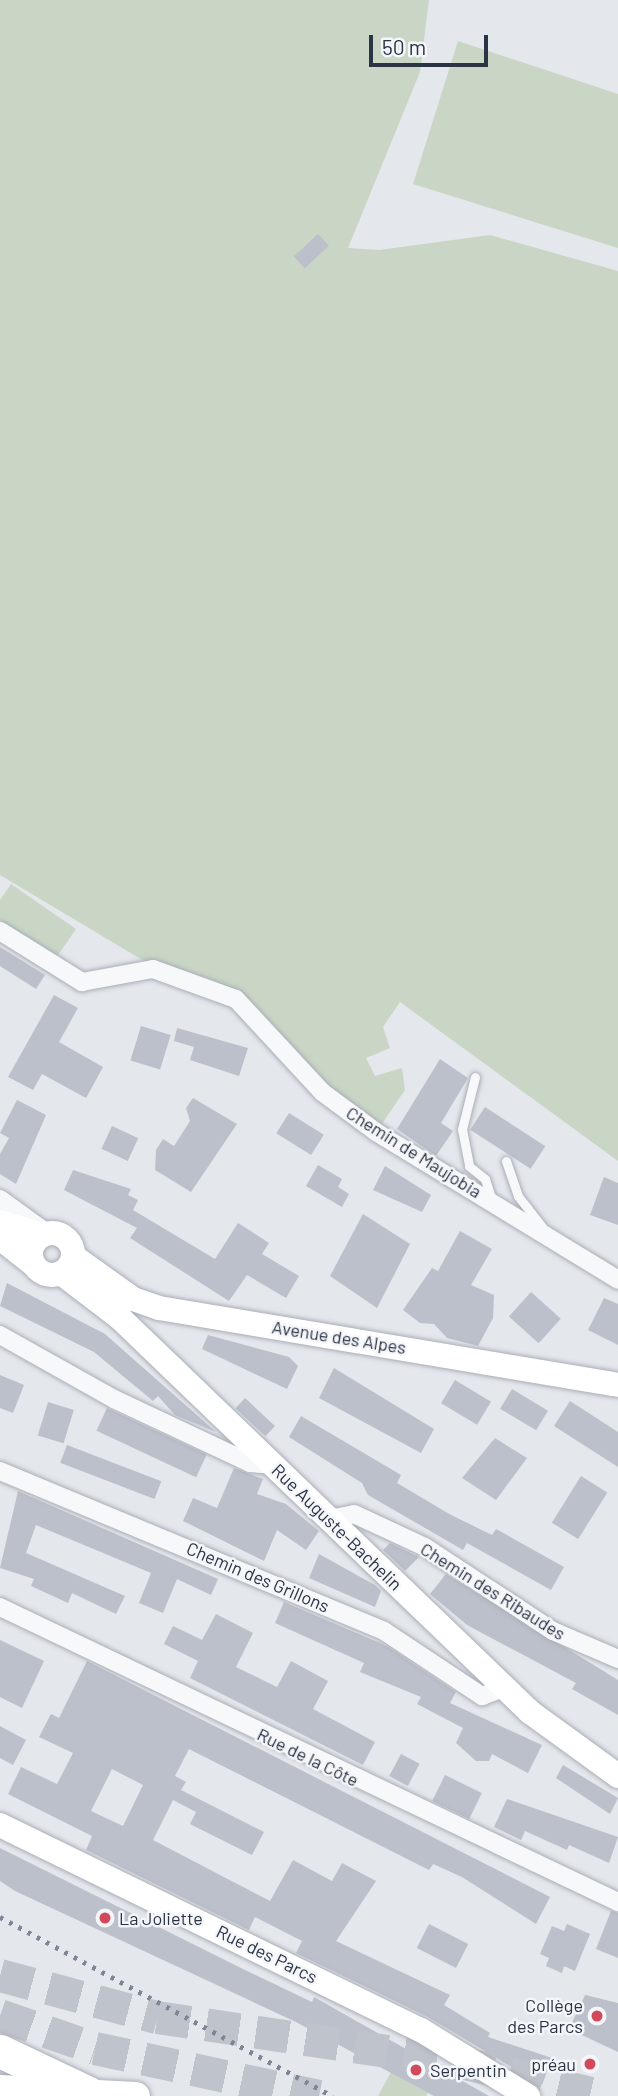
<!DOCTYPE html>
<meta charset="utf-8">
<style>
body{margin:0}
#map{position:relative;width:618px;height:2096px;overflow:hidden;background:#e4e7ec;font-family:Barlow,sans-serif}
div>[style]{position:absolute}
.green>*{inset:0;background:#c9d6c5}
.building>*{inset:0;background:#bbc0ca;transform-origin:0 0}
.highway-tunnel>*{height:33px;margin-top:-16.5px;transform-origin:0;background:repeating-linear-gradient(90deg,#bfc3cb 0 33px,transparent 0 50px)}
.roads{filter:drop-shadow(0 0 2px #a9aeb7) drop-shadow(0 0 2px #a9aeb7)}
.lane>*{height:9px;margin:-4.5px;padding:0 4.5px;transform-origin:4.5px;border-radius:4.5px;background:#f7f8fa}
.street>*{height:18px;margin:-9px;padding:0 9px;transform-origin:9px;border-radius:9px;background:#f7f8fa}
.secondary>*{height:24px;margin:-12px;padding:0 12px;transform-origin:12px;border-radius:12px;background:#fff}
.secondary>.ring{margin:-12px;padding:0;box-sizing:content-box;background:none;border:24px solid #fff;border-radius:50%}
.primary>*{height:28px;margin:-14px;padding:0 14px;transform-origin:14px;border-radius:14px;background:#fff}
.highway>*{height:33px;margin:-16.5px;padding:0 16.5px;transform-origin:16.5px;border-radius:16.5px;background:#fff}
.rail>*{height:4.5px;margin-top:-2.25px;transform-origin:0;background:repeating-linear-gradient(90deg,#7d8696 0 3.5px,transparent 0 10.5px)}
.dots>*{width:19px;height:19px;translate:-50% -50%;box-sizing:border-box;border:4px solid #f4f6f9;border-radius:50%}
span{translate:-50% -50%;white-space:nowrap;text-align:center;line-height:1.15;-webkit-text-stroke:5px #f4f6f9;paint-order:stroke}
.street-label{font-size:18px;color:#2b3445}
.poi-label{font-size:18px;color:#2b3445}
.left{translate:0 -50%;text-align:left}
.right{translate:-100% -50%;text-align:right}
.scale{position:absolute;left:369px;top:35px;width:119px;height:32px;box-sizing:border-box;border:4px solid #2b3445;border-top:0;padding-left:9px;font-size:21px;line-height:24px;white-space:nowrap;color:#2b3445;-webkit-text-stroke:5px #f4f6f9;paint-order:stroke}
</style>
<div id="map">
<div class="green">
<i style="clip-path:polygon(0 0,429px 0,420px 72px,348px 248px,379px 250px,490px 235px,618px 271px,618px 1161px,400px 1002px,383px 1027px,390px 1048px,366px 1058px,375px 1076px,402px 1068px,405px 1090px,377px 1131px,323px 1090px,237px 997px,154px 967px,0 875px)"></i>
<i style="clip-path:polygon(458px 41px,618px 94px,618px 248px,413px 184px)"></i>
<i style="clip-path:polygon(11px 884px,76px 929px,56px 958px,0 920px,0 900px)"></i>
<i style="clip-path:polygon(433px 2070px,440px 2073px,426px 2096px,378px 2096px,391px 2072px,421px 2089px)"></i>
</div>
<div class="building">
<i style="left:318px;top:234px;width:16px;height:33px;rotate:47deg"></i>
<i style="clip-path:polygon(0 947px,45px 975px,36px 989px,0 966px)"></i>
<i style="clip-path:polygon(54px 995px,78px 1008px,59px 1042px,103px 1067px,86px 1098px,42px 1074px,33px 1090px,8px 1077px)"></i>
<i style="left:141px;top:1026px;width:31px;height:36px;rotate:17deg"></i>
<i style="clip-path:polygon(177px 1028px,248px 1048px,239px 1076px,190px 1060px,194px 1047px,174px 1041px)"></i>
<i style="clip-path:polygon(440px 1059px,468px 1078px,441px 1123px,453px 1131px,436px 1156px,397px 1129px)"></i>
<i style="clip-path:polygon(193px 1098px,237px 1124px,191px 1192px,155px 1170px,156px 1150px,163px 1139px,174px 1146px,190px 1121px,186px 1108px)"></i>
<i style="clip-path:polygon(17px 1100px,46px 1115px,16px 1184px,0 1174px,0 1154px,9px 1138px,0 1133px)"></i>
<i style="left:485px;top:1107px;width:72px;height:27px;rotate:33deg"></i>
<i style="left:289px;top:1113px;width:41px;height:24px;rotate:32deg"></i>
<i style="left:112px;top:1126px;width:29px;height:25px;rotate:25deg"></i>
<i style="clip-path:polygon(318px 1165px,342px 1179px,338px 1187px,349px 1194px,342px 1207px,306px 1186px)"></i>
<i style="clip-path:polygon(385px 1166px,431px 1195px,422px 1212px,373px 1190px)"></i>
<i style="clip-path:polygon(73px 1170px,131px 1189px,128px 1195px,138px 1200px,133px 1210px,215px 1259px,238px 1223px,269px 1243px,262px 1254px,299px 1276px,286px 1298px,247px 1275px,229px 1301px,130px 1238px,137px 1228px,64px 1190px)"></i>
<i style="clip-path:polygon(604px 1177px,618px 1183px,618px 1225px,590px 1215px)"></i>
<i style="clip-path:polygon(363px 1214px,410px 1244px,377px 1308px,330px 1276px)"></i>
<i style="clip-path:polygon(460px 1231px,492px 1249px,471px 1285px,494px 1295px,493px 1318px,478px 1346px,447px 1338px,434px 1324px,420px 1323px,403px 1310px,432px 1268px,438px 1271px)"></i>
<i style="clip-path:polygon(7px 1283px,105px 1334px,216px 1432px,175px 1415px,158px 1396px,153px 1401px,94px 1352px,0 1306px)"></i>
<i style="left:531px;top:1292px;width:40px;height:33px;rotate:42deg"></i>
<i style="clip-path:polygon(604px 1298px,618px 1304px,618px 1345px,588px 1330px)"></i>
<i style="clip-path:polygon(208px 1335px,289px 1357px,298px 1366px,287px 1389px,202px 1349px)"></i>
<i style="clip-path:polygon(334px 1368px,434px 1429px,421px 1453px,319px 1398px)"></i>
<i style="clip-path:polygon(0 1375px,24px 1385px,13px 1413px,0 1408px)"></i>
<i style="left:455px;top:1380px;width:42px;height:27px;rotate:31deg"></i>
<i style="left:512px;top:1389px;width:42px;height:23px;rotate:31deg"></i>
<i style="left:245px;top:1398px;width:41px;height:14px;rotate:43deg"></i>
<i style="clip-path:polygon(570px 1401px,618px 1432px,618px 1467px,554px 1426px)"></i>
<i style="left:48px;top:1402px;width:27px;height:35px;rotate:17deg"></i>
<i style="left:107px;top:1408px;width:110px;height:25px;rotate:25deg"></i>
<i style="clip-path:polygon(301px 1416px,401px 1475px,397px 1483px,451px 1515px,492px 1535px,496px 1529px,564px 1567px,551px 1590px,467px 1543px,463px 1550px,368px 1495px,362px 1483px,289px 1437px)"></i>
<i style="clip-path:polygon(495px 1438px,527px 1458px,496px 1500px,462px 1478px)"></i>
<i style="left:67px;top:1445px;width:101px;height:19px;rotate:21deg"></i>
<i style="clip-path:polygon(234px 1468px,263px 1479px,257px 1494px,286px 1504px,319px 1531px,306px 1550px,277px 1530px,264px 1561px,183px 1521px,193px 1498px,217px 1508px)"></i>
<i style="left:581px;top:1476px;width:31px;height:55px;rotate:32deg"></i>
<i style="clip-path:polygon(18px 1491px,218px 1579px,211px 1595px,177px 1579px,163px 1613px,139px 1603px,151px 1573px,36px 1525px,26px 1553px,125px 1596px,116px 1614px,72px 1593px,68px 1603px,31px 1586px,34px 1579px,0 1568px)"></i>
<i style="clip-path:polygon(390px 1543px,419px 1557px,405px 1571px,383px 1550px)"></i>
<i style="clip-path:polygon(319px 1554px,375px 1585px,381px 1591px,375px 1607px,309px 1578px)"></i>
<i style="clip-path:polygon(446px 1574px,618px 1680px,618px 1715px,572px 1689px,576px 1683px,467px 1625px,430px 1594px)"></i>
<i style="clip-path:polygon(284px 1602px,387px 1646px,456px 1692px,450px 1703px,542px 1745px,528px 1773px,492px 1754px,489px 1761px,476px 1761px,456px 1743px,463px 1728px,417px 1704px,421px 1697px,360px 1672px,364px 1663px,275px 1623px)"></i>
<i style="clip-path:polygon(216px 1614px,253px 1633px,236px 1667px,277px 1687px,291px 1661px,328px 1681px,313px 1709px,375px 1742px,363px 1765px,190px 1678px,198px 1661px,164px 1644px,173px 1626px,202px 1640px)"></i>
<i style="clip-path:polygon(0 1640px,44px 1661px,22px 1708px,0 1697px)"></i>
<i style="clip-path:polygon(evenodd,87px 1661px,550px 1897px,536px 1924px,462px 1877px,433px 1864px,429px 1870px,189px 1749px,175px 1776px,186px 1782px,181px 1790px,264px 1832px,252px 1855px,190px 1824px,196px 1812px,173px 1800px,153px 1840px,270px 1901px,293px 1860px,332px 1881px,342px 1863px,376px 1881px,336px 1941px,450px 1995px,444px 2005px,490px 2033px,488px 2037px,552px 2058px,542px 2085px,428px 2017px,296px 1953px,302px 1941px,255px 1917px,249px 1930px,86px 1850px,92px 1836px,8px 1794px,21px 1767px,57px 1784px,73px 1753px,39px 1737px,51px 1714px,59px 1718px,87px 1661px,112px 1769px,143px 1785px,123px 1826px,91px 1811px,112px 1769px)"></i>
<i style="clip-path:polygon(0 1726px,26px 1740px,13px 1765px,0 1758px)"></i>
<i style="left:401px;top:1754px;width:21px;height:25px;rotate:28deg"></i>
<i style="clip-path:polygon(563px 1765px,618px 1798px,610px 1814px,556px 1778px)"></i>
<i style="left:445px;top:1775px;width:41px;height:29px;rotate:26deg"></i>
<i style="clip-path:polygon(507px 1799px,618px 1837px,609px 1863px,569px 1845px,567px 1850px,525px 1831px,521px 1840px,494px 1827px)"></i>
<i style="clip-path:polygon(0 1848px,247px 1971px,312px 2002px,314px 1997px,489px 2096px,434px 2096px,296px 2022px,15px 1891px,0 1881px)"></i>
<i style="clip-path:polygon(611px 1911px,618px 1913px,618px 1958px,596px 1949px)"></i>
<i style="left:429px;top:1924px;width:44px;height:27px;rotate:27deg"></i>
<i style="clip-path:polygon(567px 1924px,590px 1934px,575px 1971px,564px 1966px,562px 1973px,546px 1966px,549px 1958px,540px 1954px,552px 1926px,564px 1931px)"></i>
<i style="clip-path:polygon(585px 1995px,618px 2003px,618px 2052px,569px 2029px)"></i>
</div>
<div class="highway-tunnel">
<i style="left:0;top:1975px;width:163px;rotate:15deg"></i>
<i style="left:157px;top:2017px;width:307px;rotate:8.4deg"></i>
<i style="left:461px;top:2062px;width:147px;rotate:13.4deg"></i>
<i style="left:0;top:2015px;width:101px;rotate:19.2deg"></i>
<i style="left:95px;top:2048px;width:229px;rotate:12.1deg"></i>
</div>
<div class="roads">
<div class="lane">
<i style="left:475px;top:1077px;width:54px;rotate:104deg"></i>
<i style="left:462px;top:1129px;width:38px;rotate:79deg"></i>
<i style="left:469px;top:1166px;width:21px;rotate:39deg"></i>
<i style="left:485px;top:1179px;width:22px;rotate:72deg"></i>
<i style="left:506px;top:1161px;width:37px;rotate:71deg"></i>
<i style="left:518px;top:1196px;width:39px;rotate:52deg"></i>
</div>
<div class="street">
<i style="left:0;top:931px;width:97px;rotate:31.9deg"></i>
<i style="left:82px;top:982px;width:72px;rotate:-10.4deg"></i>
<i style="left:153px;top:969px;width:88px;rotate:19.9deg"></i>
<i style="left:236px;top:999px;width:127px;rotate:47.2deg"></i>
<i style="left:322px;top:1092px;width:67px;rotate:36.5deg"></i>
<i style="left:376px;top:1132px;width:284px;rotate:31.4deg"></i>
<i style="left:0;top:1199px;width:58px;rotate:35.9deg"></i>
<i style="left:0;top:1335px;width:131px;rotate:29.3deg"></i>
<i style="left:114px;top:1399px;width:150px;rotate:25.2deg"></i>
<i style="left:250px;top:1463px;width:24px;rotate:5deg"></i>
<i style="left:0;top:1471px;width:416px;rotate:22.6deg"></i>
<i style="left:384px;top:1631px;width:118px;rotate:33.6deg"></i>
<i style="left:482px;top:1696px;width:23px;rotate:-20deg"></i>
<i style="left:329px;top:1519px;width:25px;rotate:-11deg"></i>
<i style="left:354px;top:1514px;width:78px;rotate:24.9deg"></i>
<i style="left:425px;top:1547px;width:153px;rotate:33.3deg"></i>
<i style="left:553px;top:1631px;width:71px;rotate:23.3deg"></i>
<i style="left:0;top:1607px;width:685px;rotate:25.52deg"></i>
</div>
<div class="secondary">
<i style="left:0;top:1222px;width:43px;rotate:17.6deg"></i>
<i class="ring" style="left:31px;top:1233px;width:18px;height:18px"></i>
<i style="left:0;top:1238px;width:42px;rotate:38.2deg"></i>
<i style="left:73px;top:1256px;width:74px;rotate:35.6deg"></i>
<i style="left:133px;top:1299px;width:28px;rotate:19deg"></i>
<i style="left:159px;top:1308px;width:465px;rotate:9.5deg"></i>
<i style="left:61px;top:1273px;width:74px;rotate:37.3deg"></i>
<i style="left:120px;top:1318px;width:569px;rotate:43.86deg"></i>
<i style="left:530px;top:1712px;width:109px;rotate:36deg"></i>
<i style="left:0;top:1825px;width:468px;rotate:26deg"></i>
<i style="left:421px;top:2030px;width:126px;rotate:31.7deg"></i>
</div>
<div class="primary">
<i style="left:0;top:2089px;width:136px;rotate:2.9deg"></i>
</div>
<div class="highway">
<i style="left:0;top:2051px;width:98px;rotate:25.3deg"></i>
</div>
</div>
<div class="rail">
<i style="left:0;top:1917px;width:378px;rotate:28.3deg"></i>
</div>
<div class="dots">
<i style="left:105px;top:1918px;background:#d1495b"></i>
<i style="left:597px;top:2016px;background:#d1495b"></i>
<i style="left:590px;top:2064px;background:#d1495b"></i>
<i style="left:416px;top:2070px;background:#d1495b"></i>
</div>
<div class="street-label">
<span style="left:414px;top:1152px;rotate:32deg">Chemin de Maujobia</span>
<span style="left:339px;top:1337px;rotate:9deg">Avenue des Alpes</span>
<span style="left:337px;top:1527px;rotate:44deg">Rue Auguste-Bachelin</span>
<span style="left:258px;top:1577px;rotate:23deg">Chemin des Grillons</span>
<span style="left:493px;top:1591px;rotate:32deg">Chemin des Ribaudes</span>
<span style="left:308px;top:1757px;rotate:26deg">Rue de la Côte</span>
<span style="left:267px;top:1954px;rotate:26deg">Rue des Parcs</span>
</div>
<div class="poi-label">
<span class="left" style="left:119px;top:1918px">La Joliette</span>
<span class="right" style="left:583px;top:2016px">Collège<br>des Parcs</span>
<span class="right" style="left:576px;top:2064px">préau</span>
<span class="left" style="left:430px;top:2070px">Serpentin</span>
</div>
<div class="scale">50 m</div>
</div>
